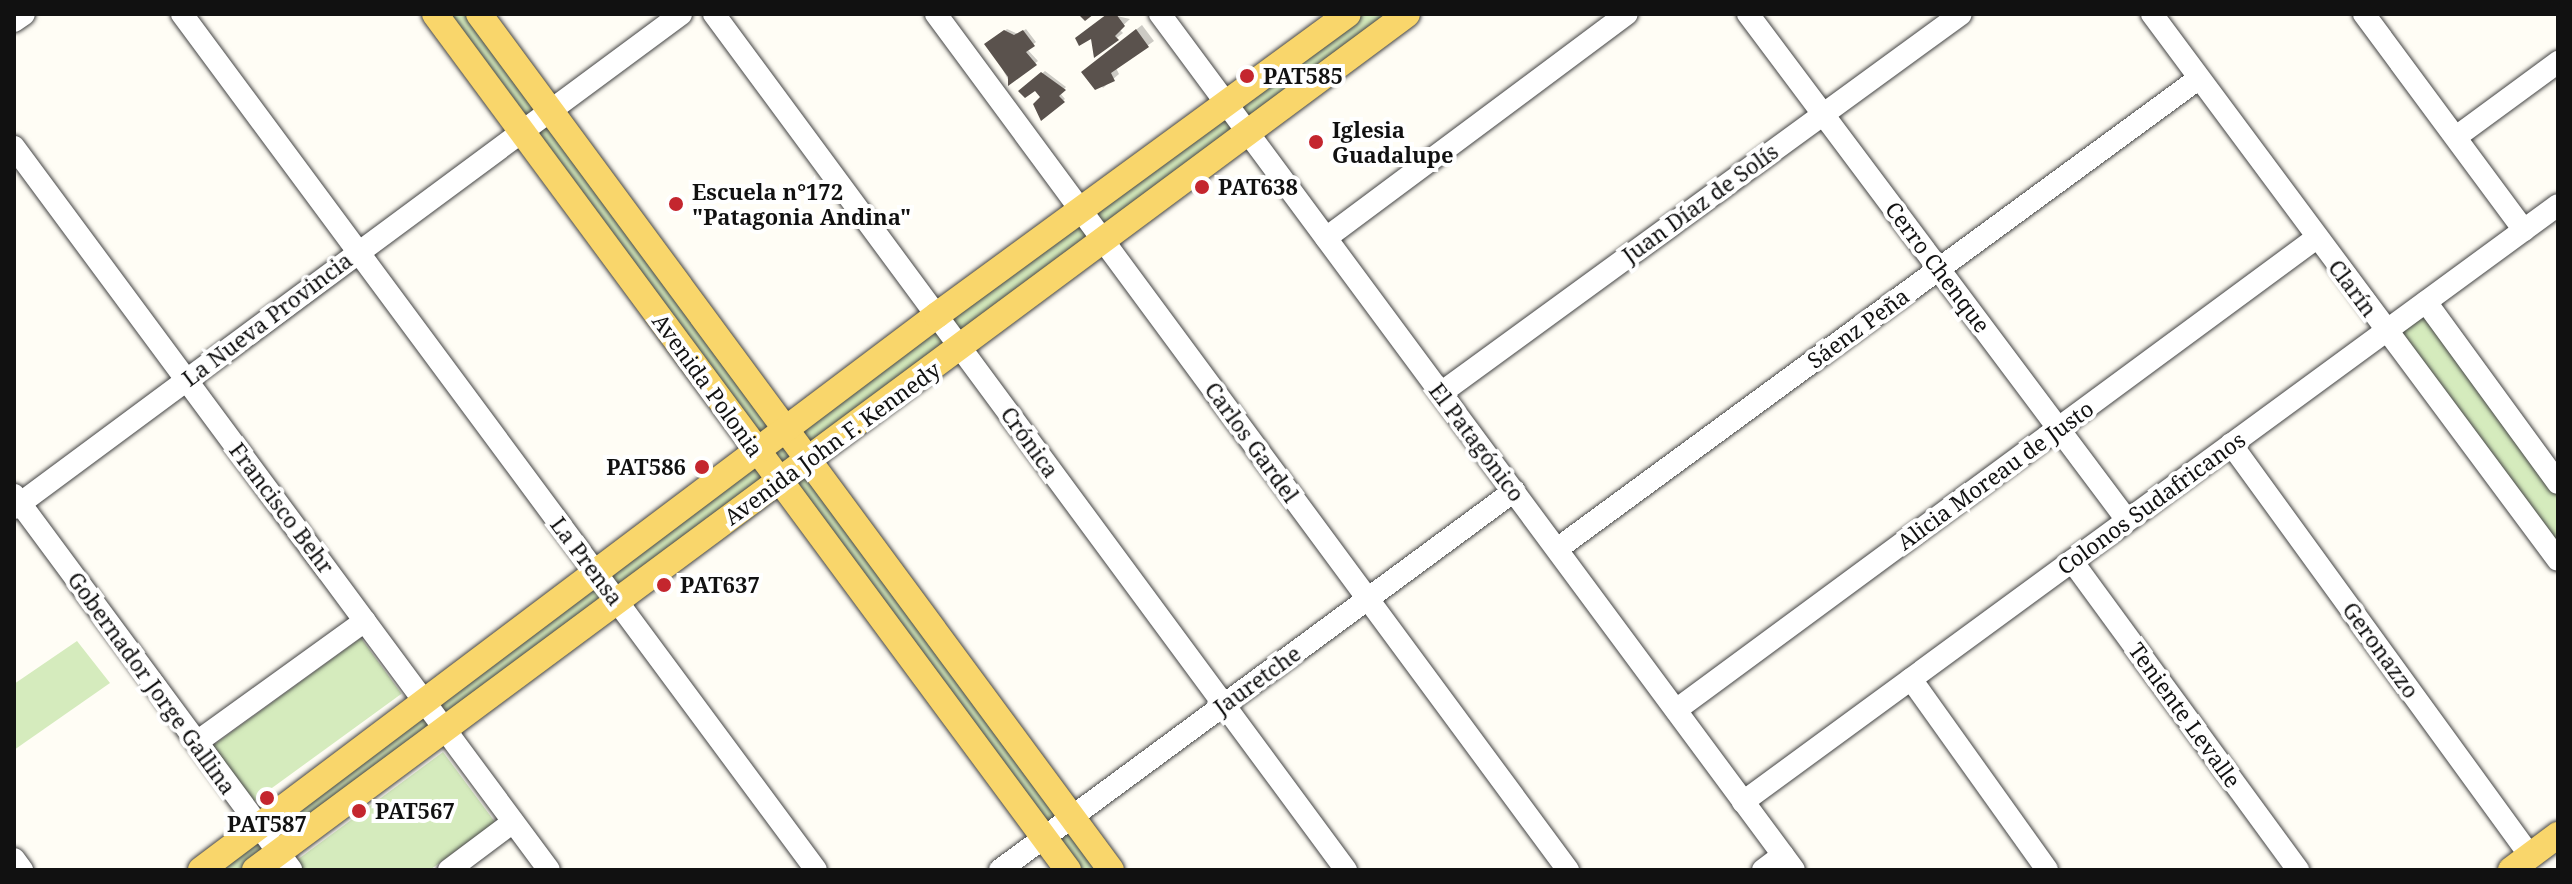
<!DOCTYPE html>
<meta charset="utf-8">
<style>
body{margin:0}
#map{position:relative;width:2572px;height:884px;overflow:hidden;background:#fffdf5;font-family:"Noto Serif",serif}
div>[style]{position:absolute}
.green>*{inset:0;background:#d5ebbd;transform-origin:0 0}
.shadow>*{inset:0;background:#0003}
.building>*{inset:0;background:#5a524d}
.roads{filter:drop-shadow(0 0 2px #444) drop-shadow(0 0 2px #444)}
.minor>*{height:22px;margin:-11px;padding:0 11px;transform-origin:11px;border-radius:11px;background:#fff}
.major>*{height:26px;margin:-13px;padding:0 13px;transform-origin:13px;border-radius:13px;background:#f9d66b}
.dots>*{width:22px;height:22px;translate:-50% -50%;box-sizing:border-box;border:4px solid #fff;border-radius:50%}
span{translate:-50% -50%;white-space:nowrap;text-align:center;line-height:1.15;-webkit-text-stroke:8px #fff;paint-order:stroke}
.poi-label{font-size:22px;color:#111;font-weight:700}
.left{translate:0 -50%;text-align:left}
.right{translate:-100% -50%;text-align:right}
.street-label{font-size:22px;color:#111}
.frame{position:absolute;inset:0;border:16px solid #111;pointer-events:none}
</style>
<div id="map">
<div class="green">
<i style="clip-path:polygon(435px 14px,479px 14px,786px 429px,1348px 14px,1407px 14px,808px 458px,1111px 870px,1068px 870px,779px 480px,255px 870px,201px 870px,756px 451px)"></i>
<i style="clip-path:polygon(2426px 302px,2558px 483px,2558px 560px,2387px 333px)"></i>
<i style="left:361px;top:638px;width:69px;height:183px;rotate:54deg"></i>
<i style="clip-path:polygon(77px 641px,110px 683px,14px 750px,14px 684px)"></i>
<i style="clip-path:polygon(443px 752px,495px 822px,430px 870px,304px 870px,297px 860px)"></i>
</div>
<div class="shadow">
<i style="clip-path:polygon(1108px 14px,1130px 19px,1119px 29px,1123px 33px,1095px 55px)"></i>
<i style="clip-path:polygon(1142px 25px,1154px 41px,1116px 68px,1119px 74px,1103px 88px,1089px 67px)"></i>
<i style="clip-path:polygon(1007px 29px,1018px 34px,1026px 29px,1036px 42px,1027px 49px,1038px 61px,1010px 83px,988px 43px)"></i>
<i style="clip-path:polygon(1045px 71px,1066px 87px,1060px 93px,1065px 99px,1042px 118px,1043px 97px,1035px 88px,1021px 91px)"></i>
</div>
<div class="building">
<i style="clip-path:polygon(1078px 14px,1094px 14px,1085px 21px)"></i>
<i style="clip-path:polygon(1107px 14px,1116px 14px,1125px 26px,1115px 36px,1119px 40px,1094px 58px,1091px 39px,1079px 46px,1075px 38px)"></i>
<i style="clip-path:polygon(1136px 29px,1149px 47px,1111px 73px,1115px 81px,1095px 90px,1081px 72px)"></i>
<i style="clip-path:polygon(1004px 30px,1014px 35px,1023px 30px,1035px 46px,1026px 52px,1037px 65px,1008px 86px,1008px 77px,984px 44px)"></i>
<i style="clip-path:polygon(1041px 72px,1066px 90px,1059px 96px,1065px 102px,1041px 121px,1033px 104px,1040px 97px,1035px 91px,1025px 98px,1018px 91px)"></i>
</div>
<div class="roads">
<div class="minor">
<i style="left:182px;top:14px;width:1065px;rotate:53.47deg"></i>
<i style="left:714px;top:14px;width:1064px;rotate:53.56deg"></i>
<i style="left:936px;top:14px;width:1064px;rotate:53.56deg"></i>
<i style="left:1160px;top:14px;width:1065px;rotate:53.47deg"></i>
<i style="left:1748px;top:14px;width:632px;rotate:53.17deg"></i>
<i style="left:2152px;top:14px;width:680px;rotate:53.37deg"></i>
<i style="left:2364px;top:14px;width:269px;rotate:53.5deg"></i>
<i style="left:14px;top:21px;width:12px;rotate:-35deg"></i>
<i style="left:2456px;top:137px;width:127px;rotate:-36.3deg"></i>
<i style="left:14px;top:147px;width:899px;rotate:53.5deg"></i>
<i style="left:1326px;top:238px;width:375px;rotate:-36.7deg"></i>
<i style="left:2426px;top:302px;width:224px;rotate:53.9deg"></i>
<i style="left:1441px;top:393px;width:643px;rotate:-36.09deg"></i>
<i style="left:2231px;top:444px;width:510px;rotate:54.01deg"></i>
<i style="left:14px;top:495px;width:466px;rotate:53.5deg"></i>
<i style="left:14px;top:508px;width:830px;rotate:-36.52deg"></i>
<i style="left:1557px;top:549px;width:795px;rotate:-36.25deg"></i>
<i style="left:2072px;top:561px;width:383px;rotate:53.8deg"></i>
<i style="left:1911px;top:679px;width:234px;rotate:54.5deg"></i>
<i style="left:1676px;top:710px;width:794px;rotate:-36.39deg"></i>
<i style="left:197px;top:742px;width:207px;rotate:-35.8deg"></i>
<i style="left:1743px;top:802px;width:1010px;rotate:-36.22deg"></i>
<i style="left:14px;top:859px;width:14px;rotate:54deg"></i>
<i style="left:449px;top:870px;width:80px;rotate:-36.9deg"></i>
<i style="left:1000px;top:870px;width:639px;rotate:-36.4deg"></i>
<i style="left:1763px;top:870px;width:25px;rotate:-37deg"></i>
</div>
<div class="major">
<i style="left:435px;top:14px;width:1065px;rotate:53.52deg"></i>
<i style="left:479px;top:14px;width:1064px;rotate:53.56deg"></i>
<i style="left:201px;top:870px;width:922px;rotate:-37.02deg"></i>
<i style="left:937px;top:315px;width:509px;rotate:-36.22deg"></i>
<i style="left:255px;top:870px;width:1435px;rotate:-36.61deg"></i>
<i style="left:2511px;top:870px;width:59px;rotate:-36.7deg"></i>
</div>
</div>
<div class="dots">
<i style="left:1247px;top:76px;background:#c4262e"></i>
<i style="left:1316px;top:142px;background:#c4262e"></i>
<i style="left:1202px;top:187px;background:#c4262e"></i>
<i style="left:676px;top:204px;background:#c4262e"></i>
<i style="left:702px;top:467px;background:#c4262e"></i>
<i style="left:664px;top:585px;background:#c4262e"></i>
<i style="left:267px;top:798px;background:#c4262e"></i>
<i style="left:359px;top:811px;background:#c4262e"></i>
</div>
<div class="poi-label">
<span class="left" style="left:1263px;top:76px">PAT585</span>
<span class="left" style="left:1332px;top:142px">Iglesia<br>Guadalupe</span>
<span class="left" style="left:1218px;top:187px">PAT638</span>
<span class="left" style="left:692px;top:204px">Escuela n°172<br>"Patagonia Andina"</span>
<span class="right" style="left:686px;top:467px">PAT586</span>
<span class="left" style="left:680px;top:585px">PAT637</span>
<span class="left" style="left:375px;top:811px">PAT567</span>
<span style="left:267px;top:824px">PAT587</span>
</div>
<div class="street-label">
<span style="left:1700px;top:203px;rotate:-36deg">Juan Díaz de Solís</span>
<span style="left:1938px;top:267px;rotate:53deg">Cerro Chenque</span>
<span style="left:2353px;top:288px;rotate:53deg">Clarín</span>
<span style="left:267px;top:319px;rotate:-37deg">La Nueva Provincia</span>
<span style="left:1858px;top:328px;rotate:-36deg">Sáenz Peña</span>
<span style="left:708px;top:385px;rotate:54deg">Avenida Polonia</span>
<span style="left:1030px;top:442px;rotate:54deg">Crónica</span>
<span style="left:1252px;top:442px;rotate:54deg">Carlos Gardel</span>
<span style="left:1477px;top:442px;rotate:53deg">El Patagónico</span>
<span style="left:832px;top:443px;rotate:-36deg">Avenida John F. Kennedy</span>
<span style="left:1995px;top:475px;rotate:-36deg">Alicia Moreau de Justo</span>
<span style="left:2151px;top:503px;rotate:-36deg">Colonos Sudafricanos</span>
<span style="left:282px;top:508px;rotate:53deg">Francisco Behr</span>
<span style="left:587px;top:561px;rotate:53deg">La Prensa</span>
<span style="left:2381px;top:650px;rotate:54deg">Geronazzo</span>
<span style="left:1257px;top:680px;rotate:-36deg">Jauretche</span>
<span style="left:152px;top:683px;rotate:54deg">Gobernador Jorge Gallina</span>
<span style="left:2185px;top:715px;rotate:54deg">Teniente Levalle</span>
</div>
<div class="frame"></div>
</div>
